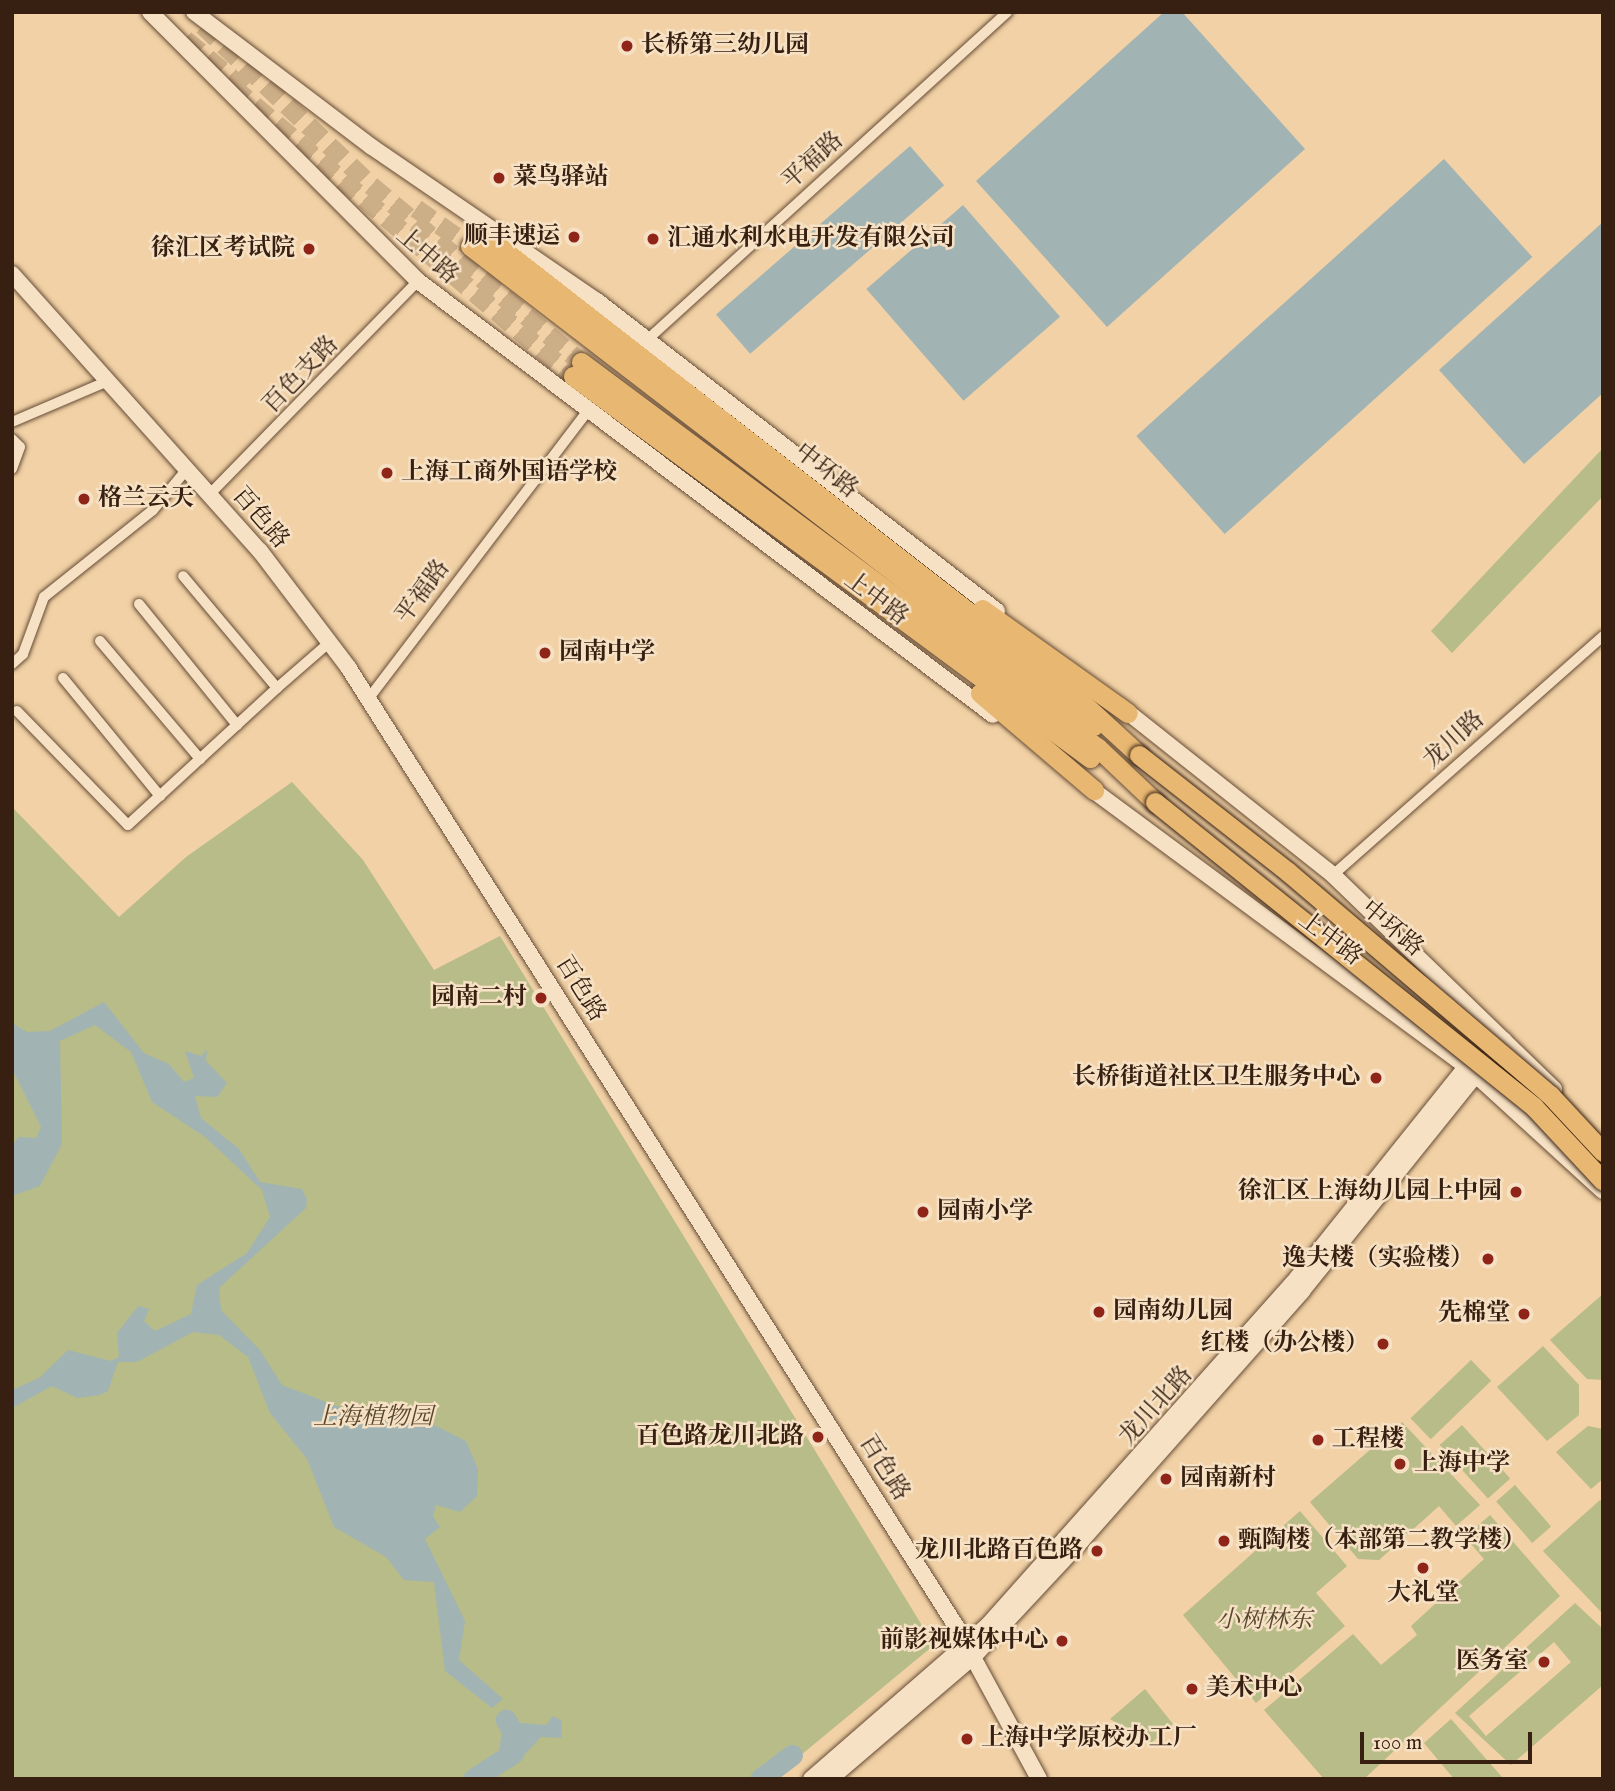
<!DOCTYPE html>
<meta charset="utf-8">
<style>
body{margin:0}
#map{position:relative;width:1615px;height:1791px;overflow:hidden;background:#f1d1a5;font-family:"IM FELL English","Noto Serif SC",serif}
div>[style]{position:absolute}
.green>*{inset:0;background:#b7bc88;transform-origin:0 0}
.water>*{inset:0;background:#a1b4b3;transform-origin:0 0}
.river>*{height:21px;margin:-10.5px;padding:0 10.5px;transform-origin:10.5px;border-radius:10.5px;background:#a1b4b3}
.highway-tunnel>*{height:19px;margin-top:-9.5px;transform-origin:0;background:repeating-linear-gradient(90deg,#ccae87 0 19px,transparent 0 29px)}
.roads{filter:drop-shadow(0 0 2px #664c36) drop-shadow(0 0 2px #664c36)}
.street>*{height:10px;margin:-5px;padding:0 5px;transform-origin:5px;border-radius:5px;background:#f6e1c4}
.secondary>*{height:16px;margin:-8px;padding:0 8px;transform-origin:8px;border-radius:8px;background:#f6e1c4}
.highway>*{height:19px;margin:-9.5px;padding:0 9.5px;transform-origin:9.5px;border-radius:9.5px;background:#e8b872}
.bridges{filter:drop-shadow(0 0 2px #372011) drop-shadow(0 0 2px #372011)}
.highway-bridge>*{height:19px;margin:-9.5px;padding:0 9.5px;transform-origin:9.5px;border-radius:9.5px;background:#e8b872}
.dots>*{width:19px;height:19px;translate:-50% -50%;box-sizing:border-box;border:4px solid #f6e1c4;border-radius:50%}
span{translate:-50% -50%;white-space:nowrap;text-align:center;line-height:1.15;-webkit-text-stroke:5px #f6e1c4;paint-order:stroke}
.poi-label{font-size:24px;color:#372011;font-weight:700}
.left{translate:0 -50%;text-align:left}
.right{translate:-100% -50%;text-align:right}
.street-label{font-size:24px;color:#372011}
.park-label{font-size:24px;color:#57472f;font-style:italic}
.frame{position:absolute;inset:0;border:14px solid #372011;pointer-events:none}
.scale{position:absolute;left:1360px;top:1732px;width:172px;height:32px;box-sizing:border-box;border:4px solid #372011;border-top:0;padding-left:9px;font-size:21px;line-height:24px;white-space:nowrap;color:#372011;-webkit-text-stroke:5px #f6e1c4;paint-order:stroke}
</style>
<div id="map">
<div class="green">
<i style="clip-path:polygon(1603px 448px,1603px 496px,1452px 653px,1431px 631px)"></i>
<i style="clip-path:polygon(292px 782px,363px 860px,434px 970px,500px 936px,934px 1645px,772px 1779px,12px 1779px,12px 807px,119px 917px,186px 857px)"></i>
<i style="clip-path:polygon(1603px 1294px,1603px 1380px,1587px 1379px,1550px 1340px)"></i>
<i style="clip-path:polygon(1543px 1346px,1579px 1385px,1579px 1415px,1547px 1441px,1497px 1387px)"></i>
<i style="left:1471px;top:1360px;width:29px;height:84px;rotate:46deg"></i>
<i style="clip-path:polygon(1402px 1422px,1480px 1505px,1456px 1526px,1439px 1506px,1379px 1560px,1358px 1559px,1310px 1502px)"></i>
<i style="left:1462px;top:1425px;width:72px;height:30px;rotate:48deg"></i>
<i style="clip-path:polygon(1588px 1426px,1603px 1429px,1603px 1479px,1591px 1489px,1556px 1452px)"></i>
<i style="left:1515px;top:1485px;width:55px;height:25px;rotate:49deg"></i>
<i style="clip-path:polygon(1600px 1500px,1603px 1503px,1603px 1614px,1543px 1551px)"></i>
<i style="clip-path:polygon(1300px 1511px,1347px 1566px,1316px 1593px,1345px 1626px,1256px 1703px,1183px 1615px)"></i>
<i style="clip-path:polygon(1490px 1515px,1560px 1596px,1364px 1779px,1324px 1779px,1264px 1710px,1353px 1634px,1381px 1665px,1417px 1635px,1411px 1626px,1484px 1559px,1465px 1537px)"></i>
<i style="clip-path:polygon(evenodd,1575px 1603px,1603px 1629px,1603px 1685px,1511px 1765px,1455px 1713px,1575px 1603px,1554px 1642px,1571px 1662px,1486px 1736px,1469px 1716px,1554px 1642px)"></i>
<i style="clip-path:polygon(1145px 1689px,1173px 1724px,1151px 1743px,1110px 1719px)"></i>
<i style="clip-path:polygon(1451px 1719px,1502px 1777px,1500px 1779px,1454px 1779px,1424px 1743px)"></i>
</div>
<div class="water">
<i style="clip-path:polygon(1164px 12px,1182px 12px,1305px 149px,1107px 327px,976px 181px)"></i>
<i style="left:910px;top:146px;width:52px;height:257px;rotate:49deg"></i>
<i style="left:1444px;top:159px;width:132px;height:414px;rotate:48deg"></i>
<i style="left:963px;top:205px;width:148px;height:128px;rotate:49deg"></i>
<i style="clip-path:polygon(1603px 222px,1603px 393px,1524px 464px,1439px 370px)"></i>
<i style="clip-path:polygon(104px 1002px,144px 1053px,169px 1064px,184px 1082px,194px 1078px,185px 1051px,201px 1056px,207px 1050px,206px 1061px,227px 1083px,217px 1097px,195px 1096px,201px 1118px,239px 1149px,260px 1182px,302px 1189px,307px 1199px,306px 1208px,219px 1288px,221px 1310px,260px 1350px,282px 1385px,368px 1418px,420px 1418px,466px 1441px,478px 1469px,477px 1496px,460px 1512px,436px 1505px,433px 1516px,440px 1527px,425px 1539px,465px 1621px,459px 1660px,503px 1699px,492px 1708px,445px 1671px,434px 1582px,404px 1580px,386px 1557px,334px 1527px,307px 1459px,270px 1413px,248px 1357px,219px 1335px,193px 1332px,137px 1362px,118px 1362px,108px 1391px,100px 1395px,77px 1398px,52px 1386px,12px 1408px,12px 1390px,39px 1378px,68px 1350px,111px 1361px,119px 1357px,117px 1333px,138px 1306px,149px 1309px,144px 1321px,155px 1331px,191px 1314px,197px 1285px,247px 1253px,270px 1217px,262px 1190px,205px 1137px,152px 1102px,131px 1052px,95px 1025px,60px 1041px,62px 1144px,40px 1186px,12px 1196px,12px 1145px,19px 1137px,36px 1138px,41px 1127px,12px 1069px,12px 1023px,27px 1032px,50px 1031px)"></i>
<i style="clip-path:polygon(553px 1716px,562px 1721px,561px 1738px,541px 1737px,514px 1766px,504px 1770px,497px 1764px,502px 1732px,521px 1723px,546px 1725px)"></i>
</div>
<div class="river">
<i style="left:473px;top:1779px;width:48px;rotate:-33deg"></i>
<i style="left:513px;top:1753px;width:15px;rotate:-79deg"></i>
<i style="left:516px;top:1738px;width:21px;rotate:-119deg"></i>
<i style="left:760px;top:1779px;width:40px;rotate:-37deg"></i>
</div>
<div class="highway-tunnel">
<i style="left:203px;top:25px;width:232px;rotate:43.6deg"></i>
<i style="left:371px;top:185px;width:275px;rotate:40.1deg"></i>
<i style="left:185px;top:39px;width:78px;rotate:39.8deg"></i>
<i style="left:232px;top:86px;width:448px;rotate:40.4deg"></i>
<i style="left:416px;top:208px;width:66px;rotate:35.1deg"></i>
</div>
<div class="roads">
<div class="street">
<i style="left:647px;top:340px;width:487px;rotate:-42.3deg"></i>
<i style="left:12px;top:422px;width:104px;rotate:-23.1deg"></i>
<i style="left:12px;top:439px;width:11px;rotate:45deg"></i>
<i style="left:20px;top:447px;width:23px;rotate:110deg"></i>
<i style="left:210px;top:494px;width:298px;rotate:-45.7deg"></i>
<i style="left:139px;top:604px;width:156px;rotate:51deg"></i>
<i style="left:100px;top:641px;width:155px;rotate:49.7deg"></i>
<i style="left:12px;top:664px;width:15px;rotate:-42deg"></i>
<i style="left:23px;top:654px;width:61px;rotate:-69.8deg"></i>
<i style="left:44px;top:597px;width:139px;rotate:-38.6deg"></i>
<i style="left:153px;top:510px;width:53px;rotate:-50.3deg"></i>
<i style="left:63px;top:678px;width:153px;rotate:50.6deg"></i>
<i style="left:277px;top:688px;width:70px;rotate:-41deg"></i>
<i style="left:369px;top:698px;width:361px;rotate:-52.7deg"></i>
<i style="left:17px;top:711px;width:159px;rotate:45.8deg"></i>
<i style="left:128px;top:825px;width:202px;rotate:-42.6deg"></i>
<i style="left:277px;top:688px;width:146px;rotate:-130deg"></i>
<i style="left:1333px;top:875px;width:361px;rotate:-41.5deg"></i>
</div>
<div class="secondary">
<i style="left:150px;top:12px;width:380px;rotate:45.1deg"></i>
<i style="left:418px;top:281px;width:720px;rotate:37.04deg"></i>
<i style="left:194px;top:12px;width:223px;rotate:37.2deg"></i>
<i style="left:372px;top:147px;width:273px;rotate:34.4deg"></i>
<i style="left:597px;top:301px;width:506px;rotate:37.78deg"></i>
<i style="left:12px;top:274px;width:372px;rotate:48.2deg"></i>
<i style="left:260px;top:551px;width:146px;rotate:52.8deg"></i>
<i style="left:348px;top:667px;width:1135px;rotate:57.63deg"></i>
<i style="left:956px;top:1626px;width:174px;rotate:61.5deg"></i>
<i style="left:1120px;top:706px;width:272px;rotate:38.4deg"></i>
<i style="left:1333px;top:875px;width:308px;rotate:44.1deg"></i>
<i style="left:1086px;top:785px;width:473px;rotate:36.5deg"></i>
<i style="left:1466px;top:1066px;width:185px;rotate:42.4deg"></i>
<i style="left:811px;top:1779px;width:235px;rotate:-41deg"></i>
<i style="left:988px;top:1625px;width:458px;rotate:-48.3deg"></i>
<i style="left:1293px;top:1283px;width:288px;rotate:-51.3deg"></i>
<i style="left:830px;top:1779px;width:189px;rotate:-40.5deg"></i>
<i style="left:974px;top:1656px;width:158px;rotate:-47deg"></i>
<i style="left:1082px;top:1540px;width:332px;rotate:-48.5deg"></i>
<i style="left:1302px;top:1291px;width:322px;rotate:-51.2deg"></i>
</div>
<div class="highway">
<i style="left:479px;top:231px;width:743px;rotate:37.89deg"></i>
<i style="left:1065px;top:687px;width:100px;rotate:42.6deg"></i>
<i style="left:470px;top:246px;width:787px;rotate:37.57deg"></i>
<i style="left:581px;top:362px;width:645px;rotate:36.75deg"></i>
<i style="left:1098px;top:748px;width:79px;rotate:43.5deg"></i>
<i style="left:573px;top:376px;width:643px;rotate:36.46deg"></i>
<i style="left:982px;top:609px;width:179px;rotate:35.5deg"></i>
<i style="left:980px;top:693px;width:150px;rotate:40.4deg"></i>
</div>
</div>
<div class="bridges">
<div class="highway-bridge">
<i style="left:1139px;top:755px;width:189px;rotate:38.1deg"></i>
<i style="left:1288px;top:872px;width:344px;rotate:40.4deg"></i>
<i style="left:1550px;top:1095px;width:78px;rotate:47.1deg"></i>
<i style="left:1155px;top:802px;width:486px;rotate:38.8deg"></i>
<i style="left:1534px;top:1107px;width:101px;rotate:47deg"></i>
</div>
</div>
<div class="dots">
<i style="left:627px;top:46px;background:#8f2418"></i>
<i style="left:499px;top:178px;background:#8f2418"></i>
<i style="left:574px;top:237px;background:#8f2418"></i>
<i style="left:653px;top:239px;background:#8f2418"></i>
<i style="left:309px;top:249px;background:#8f2418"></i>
<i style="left:387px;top:473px;background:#8f2418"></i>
<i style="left:84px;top:499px;background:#8f2418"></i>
<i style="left:545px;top:653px;background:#8f2418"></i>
<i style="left:541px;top:998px;background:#8f2418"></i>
<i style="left:1376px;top:1078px;background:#8f2418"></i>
<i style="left:1516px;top:1192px;background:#8f2418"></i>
<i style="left:923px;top:1212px;background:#8f2418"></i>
<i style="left:1488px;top:1259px;background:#8f2418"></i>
<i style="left:1099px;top:1312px;background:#8f2418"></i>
<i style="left:1524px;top:1314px;background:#8f2418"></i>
<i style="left:1383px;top:1344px;background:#8f2418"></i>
<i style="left:818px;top:1437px;background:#8f2418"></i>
<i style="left:1318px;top:1440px;background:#8f2418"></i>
<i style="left:1400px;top:1464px;background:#8f2418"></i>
<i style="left:1166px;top:1479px;background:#8f2418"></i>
<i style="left:1224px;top:1541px;background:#8f2418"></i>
<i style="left:1097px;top:1551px;background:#8f2418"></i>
<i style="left:1423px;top:1568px;background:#8f2418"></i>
<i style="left:1062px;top:1641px;background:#8f2418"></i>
<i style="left:1544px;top:1662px;background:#8f2418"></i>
<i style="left:1192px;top:1689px;background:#8f2418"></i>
<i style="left:967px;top:1739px;background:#8f2418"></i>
</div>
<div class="poi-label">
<span class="left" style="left:641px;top:46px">长桥第三幼儿园</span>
<span class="left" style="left:513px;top:178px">菜鸟驿站</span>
<span class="right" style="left:560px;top:237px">顺丰速运</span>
<span class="left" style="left:667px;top:239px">汇通水利水电开发有限公司</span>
<span class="right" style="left:295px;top:249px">徐汇区考试院</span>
<span class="left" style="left:401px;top:473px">上海工商外国语学校</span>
<span class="left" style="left:98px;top:499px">格兰云天</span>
<span class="left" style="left:559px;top:653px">园南中学</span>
<span class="right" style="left:527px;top:998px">园南二村</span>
<span class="right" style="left:1360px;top:1078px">长桥街道社区卫生服务中心</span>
<span class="right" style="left:1502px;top:1192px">徐汇区上海幼儿园上中园</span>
<span class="left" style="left:937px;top:1212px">园南小学</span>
<span class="right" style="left:1474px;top:1259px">逸夫楼（实验楼）</span>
<span class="left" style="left:1113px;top:1312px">园南幼儿园</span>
<span class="right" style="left:1510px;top:1314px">先棉堂</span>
<span class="right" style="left:1369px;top:1344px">红楼（办公楼）</span>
<span class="right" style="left:804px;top:1437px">百色路龙川北路</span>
<span class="left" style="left:1332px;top:1440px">工程楼</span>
<span class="left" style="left:1414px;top:1464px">上海中学</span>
<span class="left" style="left:1180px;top:1479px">园南新村</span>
<span class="left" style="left:1238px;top:1541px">甄陶楼（本部第二教学楼）</span>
<span class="right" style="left:1083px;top:1551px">龙川北路百色路</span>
<span style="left:1423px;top:1594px">大礼堂</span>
<span class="right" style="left:1048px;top:1641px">前影视媒体中心</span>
<span class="right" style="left:1528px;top:1662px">医务室</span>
<span class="left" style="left:1206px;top:1689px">美术中心</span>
<span class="left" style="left:981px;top:1739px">上海中学原校办工厂</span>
</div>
<div class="street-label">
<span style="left:813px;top:161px;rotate:-42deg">平福路</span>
<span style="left:427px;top:256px;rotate:41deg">上中路</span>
<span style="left:301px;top:375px;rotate:-46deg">百色支路</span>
<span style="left:826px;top:471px;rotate:38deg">中环路</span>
<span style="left:260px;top:518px;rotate:49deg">百色路</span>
<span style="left:423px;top:592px;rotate:-53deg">平福路</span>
<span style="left:876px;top:599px;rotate:37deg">上中路</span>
<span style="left:1454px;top:740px;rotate:-42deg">龙川路</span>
<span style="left:1392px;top:929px;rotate:40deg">中环路</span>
<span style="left:1330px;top:939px;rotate:37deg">上中路</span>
<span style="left:580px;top:989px;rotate:58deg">百色路</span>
<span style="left:1156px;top:1406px;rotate:-48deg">龙川北路</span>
<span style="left:884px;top:1468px;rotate:58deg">百色路</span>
</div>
<div class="park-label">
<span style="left:373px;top:1418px">上海植物园</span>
<span style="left:1264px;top:1621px">小树林东</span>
</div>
<div class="frame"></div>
<div class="scale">100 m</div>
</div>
